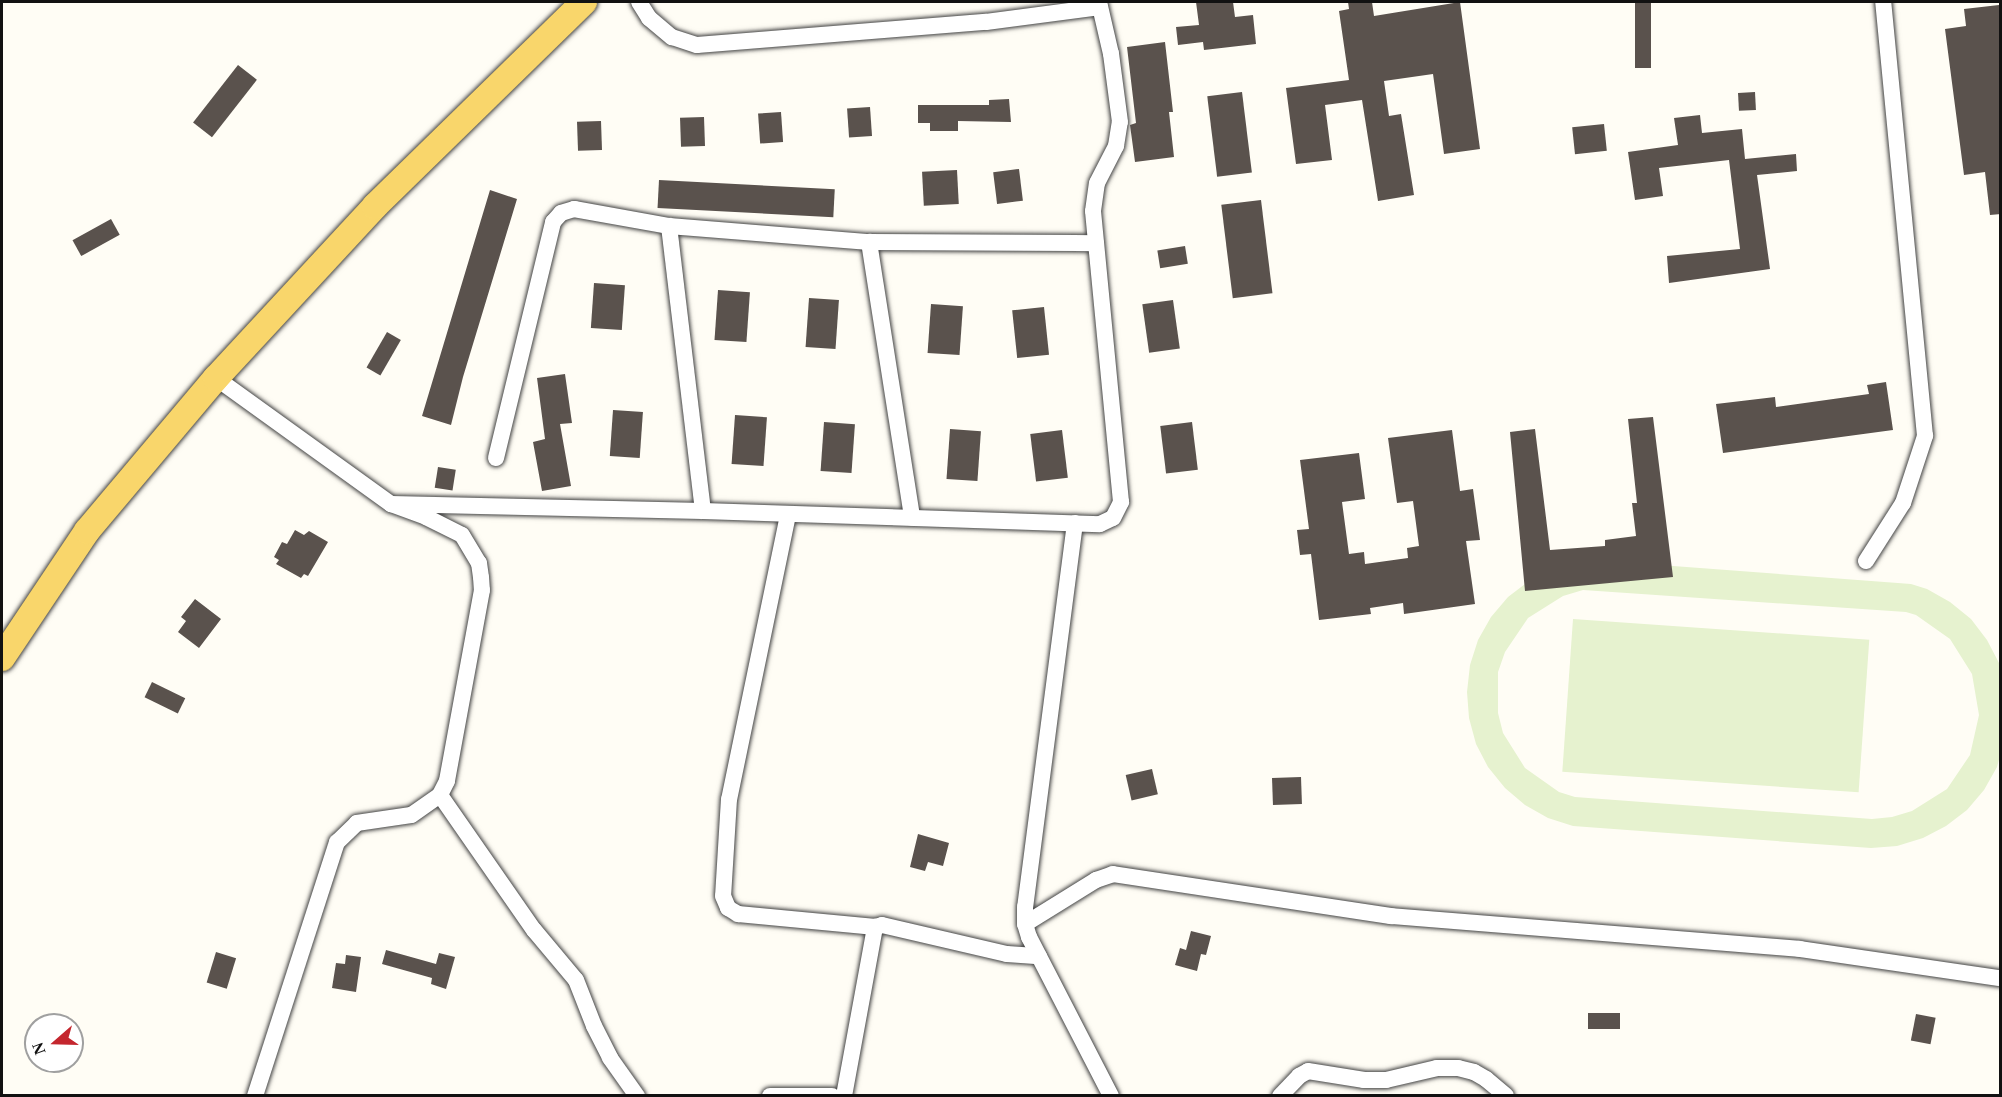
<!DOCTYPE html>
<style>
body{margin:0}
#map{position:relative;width:2002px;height:1097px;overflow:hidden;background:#fffdf5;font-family:"Times New Roman",serif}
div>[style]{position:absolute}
.pitch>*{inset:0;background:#e6f2cf;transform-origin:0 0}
.building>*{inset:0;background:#5a524d;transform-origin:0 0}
.roads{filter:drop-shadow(0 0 2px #444) drop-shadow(0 0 2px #444)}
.minor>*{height:16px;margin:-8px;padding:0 8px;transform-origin:8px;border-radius:8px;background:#fff}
.primary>*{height:26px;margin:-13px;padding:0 13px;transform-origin:13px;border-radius:13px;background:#f9d66b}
span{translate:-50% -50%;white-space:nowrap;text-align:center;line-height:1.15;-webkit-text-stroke:6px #fff;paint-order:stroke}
.frame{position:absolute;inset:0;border:3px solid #111;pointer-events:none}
.north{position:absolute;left:24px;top:1013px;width:60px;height:60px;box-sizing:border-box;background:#fff;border:2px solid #a0a0a0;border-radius:50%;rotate:250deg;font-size:16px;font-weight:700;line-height:24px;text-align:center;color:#111}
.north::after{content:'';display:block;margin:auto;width:21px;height:27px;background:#c4262e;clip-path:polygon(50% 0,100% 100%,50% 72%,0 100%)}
</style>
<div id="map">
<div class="pitch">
<i style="clip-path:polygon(evenodd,1593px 560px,1911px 584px,1927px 589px,1950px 602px,1971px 619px,1987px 640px,1999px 663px,2000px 756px,1997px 767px,1984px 790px,1967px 810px,1946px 826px,1923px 838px,1897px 846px,1871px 848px,1573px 826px,1548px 818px,1525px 805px,1505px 788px,1488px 767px,1476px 744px,1469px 718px,1467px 692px,1470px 665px,1478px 640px,1491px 617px,1508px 597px,1529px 581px,1593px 560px,1583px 590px,1906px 612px,1916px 615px,1950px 639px,1972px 674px,1979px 715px,1970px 755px,1947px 789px,1912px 811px,1892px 817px,1872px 819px,1575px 797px,1559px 792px,1525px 768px,1503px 733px,1498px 713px,1498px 672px,1505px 652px,1528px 618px,1563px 596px,1583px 590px)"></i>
<i style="left:1573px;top:619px;width:297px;height:153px;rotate:4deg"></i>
</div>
<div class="building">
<i style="clip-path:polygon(1196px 2px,1233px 2px,1235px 17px,1253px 15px,1256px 44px,1204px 50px,1203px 42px,1178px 45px,1176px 27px,1199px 25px)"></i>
<i style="clip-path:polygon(1348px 2px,1372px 2px,1374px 16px,1460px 2px,1480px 149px,1444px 154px,1433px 74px,1384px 81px,1389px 116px,1401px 114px,1414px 195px,1378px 201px,1362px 100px,1325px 105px,1332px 160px,1296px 164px,1286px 88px,1349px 80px,1339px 11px,1349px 9px)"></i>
<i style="left:1635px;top:2px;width:16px;height:66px"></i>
<i style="clip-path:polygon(1999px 5px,2001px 214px,1990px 215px,1985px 172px,1964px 175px,1945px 29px,1966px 26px,1964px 9px)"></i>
<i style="clip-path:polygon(1165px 42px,1173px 112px,1169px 112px,1174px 157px,1135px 162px,1130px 125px,1136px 123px,1127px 47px)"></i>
<i style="left:238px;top:65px;width:24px;height:73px;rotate:38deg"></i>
<i style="left:1242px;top:92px;width:81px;height:35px;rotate:83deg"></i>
<i style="left:1755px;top:92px;width:18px;height:17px;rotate:87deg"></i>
<i style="clip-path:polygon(1009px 99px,1011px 122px,958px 121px,958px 131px,930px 131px,930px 123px,918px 123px,918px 105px,989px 105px,989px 100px)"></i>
<i style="left:870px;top:107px;width:29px;height:23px;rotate:86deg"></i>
<i style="left:781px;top:112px;width:30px;height:23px;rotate:86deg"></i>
<i style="clip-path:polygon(1700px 115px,1702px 133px,1742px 129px,1745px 159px,1796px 154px,1797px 171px,1757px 175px,1770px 269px,1669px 283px,1667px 256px,1740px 249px,1729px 160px,1659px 168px,1663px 196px,1635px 200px,1628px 152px,1678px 145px,1674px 118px)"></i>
<i style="left:704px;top:117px;width:29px;height:24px;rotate:88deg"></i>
<i style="left:601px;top:121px;width:29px;height:24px;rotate:88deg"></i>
<i style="left:1604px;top:124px;width:27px;height:32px;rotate:84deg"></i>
<i style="left:1019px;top:169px;width:32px;height:26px;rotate:83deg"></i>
<i style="left:957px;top:170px;width:34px;height:35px;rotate:87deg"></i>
<i style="left:659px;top:180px;width:176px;height:28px;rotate:3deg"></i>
<i style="clip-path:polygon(490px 190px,517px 199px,463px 377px,451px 425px,422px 416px)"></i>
<i style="left:1261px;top:200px;width:94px;height:40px;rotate:83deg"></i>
<i style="left:111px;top:219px;width:18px;height:44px;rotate:61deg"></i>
<i style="left:1185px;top:246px;width:18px;height:28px;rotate:81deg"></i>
<i style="left:594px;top:283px;width:31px;height:45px;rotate:4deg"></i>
<i style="left:718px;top:290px;width:32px;height:50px;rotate:4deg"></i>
<i style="left:809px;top:298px;width:30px;height:49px;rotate:4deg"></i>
<i style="left:1173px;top:300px;width:49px;height:31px;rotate:82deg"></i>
<i style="left:931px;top:304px;width:32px;height:49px;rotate:4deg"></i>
<i style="left:1044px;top:307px;width:48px;height:32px;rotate:84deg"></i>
<i style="left:387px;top:332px;width:16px;height:41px;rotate:30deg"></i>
<i style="clip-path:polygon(565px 374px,572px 423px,560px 424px,571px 486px,542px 491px,533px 442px,545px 439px,537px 378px)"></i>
<i style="clip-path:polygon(1886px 382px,1893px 430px,1723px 453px,1716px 404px,1775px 397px,1776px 407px,1869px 394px,1867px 385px)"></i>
<i style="left:613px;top:410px;width:30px;height:46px;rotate:4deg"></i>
<i style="left:735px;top:415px;width:32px;height:49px;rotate:4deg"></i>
<i style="clip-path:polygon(1653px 417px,1673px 577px,1525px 591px,1510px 432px,1535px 429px,1550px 550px,1605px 546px,1605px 540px,1636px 536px,1632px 503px,1637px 503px,1628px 419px)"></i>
<i style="left:824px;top:422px;width:31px;height:49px;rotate:4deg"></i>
<i style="left:1192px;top:422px;width:48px;height:32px;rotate:83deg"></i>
<i style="left:950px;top:429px;width:31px;height:50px;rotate:4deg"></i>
<i style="left:1062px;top:430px;width:48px;height:32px;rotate:83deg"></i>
<i style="clip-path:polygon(1452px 430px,1460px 491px,1473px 489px,1480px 540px,1466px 541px,1475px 604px,1404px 614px,1403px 603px,1370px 608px,1371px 614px,1319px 620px,1311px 554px,1300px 555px,1297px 530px,1309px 529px,1300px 460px,1359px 453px,1365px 499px,1342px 502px,1349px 554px,1364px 552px,1365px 564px,1408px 558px,1407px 548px,1419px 546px,1413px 501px,1397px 503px,1388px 438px)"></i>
<i style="left:438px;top:467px;width:18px;height:21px;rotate:9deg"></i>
<i style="clip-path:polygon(295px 530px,304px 535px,309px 531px,328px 542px,308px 576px,304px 574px,301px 578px,276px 564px,279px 560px,274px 557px,282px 542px,287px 544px)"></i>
<i style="clip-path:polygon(195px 599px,221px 619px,199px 648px,178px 632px,186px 621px,181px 617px)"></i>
<i style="left:152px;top:682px;width:37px;height:17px;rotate:26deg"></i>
<i style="left:1152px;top:769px;width:26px;height:27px;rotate:77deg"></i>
<i style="left:1301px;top:777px;width:27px;height:29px;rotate:88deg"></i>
<i style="clip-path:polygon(918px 834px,949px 843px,943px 866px,928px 862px,925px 871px,910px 867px)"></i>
<i style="clip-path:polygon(1191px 931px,1211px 936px,1206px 955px,1201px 954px,1197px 971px,1175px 965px,1180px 948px,1186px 950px)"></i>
<i style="clip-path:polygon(386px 950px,436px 964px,439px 953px,455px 957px,446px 989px,431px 984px,432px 978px,382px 964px)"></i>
<i style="left:216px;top:952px;width:21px;height:32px;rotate:17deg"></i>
<i style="clip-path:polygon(346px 955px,361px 957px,356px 992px,332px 988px,336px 963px,345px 964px)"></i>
<i style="left:1588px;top:1013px;width:32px;height:16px"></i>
<i style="left:1916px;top:1014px;width:20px;height:27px;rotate:11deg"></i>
</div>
<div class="roads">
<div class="minor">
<i style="left:639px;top:2px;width:19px;rotate:58deg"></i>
<i style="left:649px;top:18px;width:30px;rotate:40deg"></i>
<i style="left:672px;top:37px;width:26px;rotate:18deg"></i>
<i style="left:697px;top:45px;width:290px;rotate:-4.6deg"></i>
<i style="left:986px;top:22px;width:115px;rotate:-7.5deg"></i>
<i style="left:669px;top:226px;width:287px;rotate:83.2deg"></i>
<i style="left:869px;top:242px;width:279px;rotate:81.1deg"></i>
<i style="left:216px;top:378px;width:216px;rotate:35.8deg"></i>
<i style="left:391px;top:504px;width:37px;rotate:20deg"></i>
<i style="left:426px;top:517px;width:40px;rotate:26.6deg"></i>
<i style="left:462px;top:535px;width:33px;rotate:59deg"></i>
<i style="left:479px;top:563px;width:14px;rotate:82deg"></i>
<i style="left:481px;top:577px;width:13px;rotate:86deg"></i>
<i style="left:482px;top:590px;width:194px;rotate:100.4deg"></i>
<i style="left:447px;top:781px;width:16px;rotate:117deg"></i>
<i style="left:440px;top:795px;width:35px;rotate:145deg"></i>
<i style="left:411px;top:815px;width:55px;rotate:171.6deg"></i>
<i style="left:357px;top:823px;width:28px;rotate:136deg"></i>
<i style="left:337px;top:842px;width:267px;rotate:107.9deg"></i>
<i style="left:496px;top:458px;width:243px;rotate:-76.4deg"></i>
<i style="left:553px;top:222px;width:12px;rotate:-48deg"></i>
<i style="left:561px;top:213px;width:14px;rotate:-17deg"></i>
<i style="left:574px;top:209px;width:97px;rotate:10.1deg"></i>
<i style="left:669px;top:226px;width:201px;rotate:4.6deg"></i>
<i style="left:869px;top:242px;width:227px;rotate:0.3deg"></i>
<i style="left:391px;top:504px;width:312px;rotate:1.3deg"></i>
<i style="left:703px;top:511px;width:397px;rotate:1.9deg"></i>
<i style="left:1100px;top:524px;width:14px;rotate:-25deg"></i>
<i style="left:1113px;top:518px;width:18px;rotate:-63deg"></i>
<i style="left:1121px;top:502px;width:292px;rotate:-95.5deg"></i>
<i style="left:1093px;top:211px;width:28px;rotate:-82deg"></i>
<i style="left:1097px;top:183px;width:42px;rotate:-62.8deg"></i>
<i style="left:1116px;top:146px;width:24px;rotate:-81deg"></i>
<i style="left:1120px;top:122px;width:69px;rotate:-97.5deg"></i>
<i style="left:1111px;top:54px;width:53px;rotate:-103deg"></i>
<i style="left:788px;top:515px;width:290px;rotate:101.7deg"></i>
<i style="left:729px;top:799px;width:97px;rotate:93.5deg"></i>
<i style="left:723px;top:896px;width:13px;rotate:67deg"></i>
<i style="left:728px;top:908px;width:12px;rotate:31deg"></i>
<i style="left:738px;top:914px;width:138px;rotate:5.4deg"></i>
<i style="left:1075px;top:523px;width:387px;rotate:97.4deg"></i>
<i style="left:1025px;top:907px;width:17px;rotate:90deg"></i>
<i style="left:1025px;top:924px;width:14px;rotate:73deg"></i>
<i style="left:1029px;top:937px;width:179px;rotate:62.7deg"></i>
<i style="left:1866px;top:561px;width:69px;rotate:-57.5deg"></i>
<i style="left:1903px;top:503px;width:71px;rotate:-71.8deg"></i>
<i style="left:1925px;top:436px;width:436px;rotate:-95.5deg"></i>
<i style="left:440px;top:795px;width:165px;rotate:55.2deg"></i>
<i style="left:534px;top:930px;width:65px;rotate:50deg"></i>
<i style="left:576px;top:980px;width:49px;rotate:68.6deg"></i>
<i style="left:594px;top:1026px;width:36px;rotate:63deg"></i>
<i style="left:610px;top:1058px;width:47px;rotate:54.6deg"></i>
<i style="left:1025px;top:924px;width:84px;rotate:-31.8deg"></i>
<i style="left:1096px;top:880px;width:18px;rotate:-19deg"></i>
<i style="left:1113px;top:874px;width:281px;rotate:8.6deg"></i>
<i style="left:1391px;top:916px;width:410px;rotate:4.6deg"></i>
<i style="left:1800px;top:949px;width:202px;rotate:8.3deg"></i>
<i style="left:770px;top:1096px;width:62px"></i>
<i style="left:844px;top:1096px;width:172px;rotate:-79.6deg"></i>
<i style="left:875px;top:927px;width:7px;rotate:-16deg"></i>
<i style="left:882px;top:925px;width:128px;rotate:13.1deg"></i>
<i style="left:1007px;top:954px;width:32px;rotate:4deg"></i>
<i style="left:1280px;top:1096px;width:28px;rotate:-46deg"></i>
<i style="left:1299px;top:1076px;width:10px;rotate:-29deg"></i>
<i style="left:1308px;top:1071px;width:57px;rotate:9.1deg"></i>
<i style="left:1364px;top:1080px;width:22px"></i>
<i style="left:1386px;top:1080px;width:52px;rotate:-13.2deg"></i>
<i style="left:1437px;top:1068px;width:21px"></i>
<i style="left:1458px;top:1068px;width:16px;rotate:14deg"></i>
<i style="left:1474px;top:1072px;width:14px;rotate:30deg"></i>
<i style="left:1486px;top:1079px;width:26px;rotate:40deg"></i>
</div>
<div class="primary">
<i style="left:2px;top:658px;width:153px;rotate:-56.2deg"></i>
<i style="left:87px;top:531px;width:200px;rotate:-49.9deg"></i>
<i style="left:216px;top:378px;width:234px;rotate:-47.2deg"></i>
<i style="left:375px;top:206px;width:292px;rotate:-44.3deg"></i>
</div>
</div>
<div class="frame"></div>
<div class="north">N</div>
</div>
